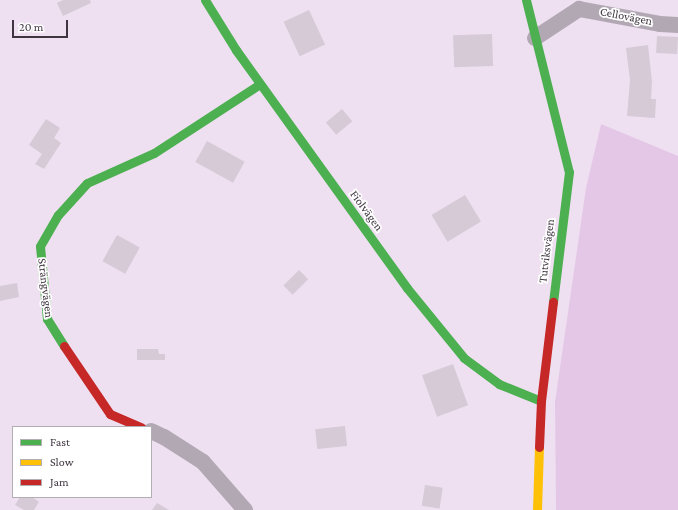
<!DOCTYPE html>
<meta charset="utf-8">
<style>
body{margin:0}
#map{position:relative;width:678px;height:510px;overflow:hidden;background:#eee0f0;font-family:"Crimson Pro",serif}
div>[style]{position:absolute}
.green>*{inset:0;background:#e4c7e7}
.building>*{inset:0;background:#d5cad6;transform-origin:0 0}
.street>*{height:16px;margin:-8px;padding:0 8px;transform-origin:8px;border-radius:8px;background:#b2a8b4}
.fast>*{height:9px;margin:-4.5px;padding:0 4.5px;transform-origin:4.5px;border-radius:4.5px;background:#4caf50}
.slow>*{height:9px;margin:-4.5px;padding:0 4.5px;transform-origin:4.5px;border-radius:4.5px;background:#ffc107}
.jam>*{height:9px;margin:-4.5px;padding:0 4.5px;transform-origin:4.5px;border-radius:4.5px;background:#c62828}
span{translate:-50% -50%;white-space:nowrap;text-align:center;line-height:1.15;-webkit-text-stroke:3.5px #fff;paint-order:stroke}
.street-label{font-size:12px;color:#3f3540}
.legend{position:absolute;left:12px;top:426px;width:140px;height:72px;box-sizing:border-box;background:#fff;border:1px solid #b2aeb3;margin:0;padding:5px 7px;list-style:none;font-size:12px;color:#3f3540}
.legend li{display:flex;align-items:center;gap:8px;height:20px}
.legend b{width:20px;border:1px solid #b2aeb3}
.scale{position:absolute;left:12px;top:20px;width:56px;height:18px;box-sizing:border-box;border:2px solid #3f3540;border-top:0;padding-left:5px;font-size:12px;line-height:14px;white-space:nowrap;color:#3f3540;-webkit-text-stroke:3px #fff;paint-order:stroke}
</style>
<div id="map">
<div class="green">
<i style="clip-path:polygon(601px 124px,678px 156px,678px 510px,556px 510px,555px 402px,586px 188px)"></i>
</div>
<div class="building">
<i style="clip-path:polygon(63px 0,90px 0,91px 3px,63px 16px,57px 3px)"></i>
<i style="left:309px;top:10px;width:38px;height:28px;rotate:65deg"></i>
<i style="left:492px;top:34px;width:32px;height:39px;rotate:88deg"></i>
<i style="left:657px;top:36px;width:21px;height:17px;rotate:3deg"></i>
<i style="clip-path:polygon(648px 45px,652px 82px,651px 99px,656px 99px,655px 118px,627px 116px,630px 80px,626px 48px)"></i>
<i style="left:342px;top:109px;width:16px;height:21px;rotate:50deg"></i>
<i style="clip-path:polygon(46px 119px,60px 128px,54px 138px,61px 143px,44px 169px,35px 164px,42px 154px,29px 145px)"></i>
<i style="left:207px;top:141px;width:43px;height:24px;rotate:29deg"></i>
<i style="left:465px;top:195px;width:31px;height:39px;rotate:59deg"></i>
<i style="left:117px;top:235px;width:26px;height:30px;rotate:29deg"></i>
<i style="left:299px;top:270px;width:13px;height:22px;rotate:45deg"></i>
<i style="clip-path:polygon(17px 283px,19px 297px,0 301px,0 286px)"></i>
<i style="clip-path:polygon(137px 349px,158px 349px,159px 354px,165px 354px,165px 360px,137px 360px)"></i>
<i style="left:453px;top:364px;width:44px;height:33px;rotate:70deg"></i>
<i style="left:345px;top:426px;width:20px;height:30px;rotate:84deg"></i>
<i style="left:425px;top:485px;width:18px;height:21px;rotate:9deg"></i>
<i style="clip-path:polygon(20px 497px,32px 497px,39px 502px,34px 510px,24px 510px,15px 505px)"></i>
<i style="clip-path:polygon(157px 503px,169px 510px,152px 510px)"></i>
</div>
<div class="street">
<i style="left:535px;top:38px;width:53px;rotate:-33.4deg"></i>
<i style="left:579px;top:9px;width:82px;rotate:10.5deg"></i>
<i style="left:660px;top:24px;width:18px;rotate:3deg"></i>
<i style="left:151px;top:431px;width:14px;rotate:25deg"></i>
<i style="left:164px;top:437px;width:46px;rotate:32.7deg"></i>
<i style="left:203px;top:462px;width:64px;rotate:48.8deg"></i>
</div>
<div class="fast">
<i style="left:205px;top:0;width:59px;rotate:58.2deg"></i>
<i style="left:236px;top:50px;width:293px;rotate:54.3deg"></i>
<i style="left:407px;top:288px;width:90px;rotate:50.8deg"></i>
<i style="left:464px;top:358px;width:44px;rotate:36.6deg"></i>
<i style="left:499px;top:384px;width:45px;rotate:22deg"></i>
<i style="left:526px;top:0;width:177px;rotate:76deg"></i>
<i style="left:569px;top:172px;width:131px;rotate:97deg"></i>
<i style="left:64px;top:346px;width:32px;rotate:-122deg"></i>
<i style="left:47px;top:319px;width:73px;rotate:-95.5deg"></i>
<i style="left:40px;top:246px;width:36px;rotate:-60deg"></i>
<i style="left:58px;top:215px;width:43px;rotate:-47.8deg"></i>
<i style="left:87px;top:183px;width:73px;rotate:-24.1deg"></i>
<i style="left:154px;top:153px;width:126px;rotate:-33.1deg"></i>
</div>
<div class="slow">
<i style="left:537px;top:510px;width:63px;rotate:-88.2deg"></i>
</div>
<div class="jam">
<i style="left:64px;top:346px;width:82px;rotate:55.9deg"></i>
<i style="left:110px;top:414px;width:34px;rotate:23deg"></i>
<i style="left:539px;top:447px;width:46px;rotate:-87.5deg"></i>
<i style="left:541px;top:401px;width:100px;rotate:-83.1deg"></i>
</div>
<div class="street-label">
<span style="left:626px;top:17px;rotate:11deg">Cellovägen</span>
<span style="left:366px;top:211px;rotate:54deg">Fiolvägen</span>
<span style="left:547px;top:251px;rotate:-83deg">Tutviksvägen</span>
<span style="left:45px;top:288px;rotate:83deg">Strängvägen</span>
</div>
<ul class="legend">
<li><b style="height:5px;background:#4caf50"></b>Fast</li>
<li><b style="height:5px;background:#ffc107"></b>Slow</li>
<li><b style="height:5px;background:#c62828"></b>Jam</li>
</ul>
<div class="scale">20 m</div>
</div>
